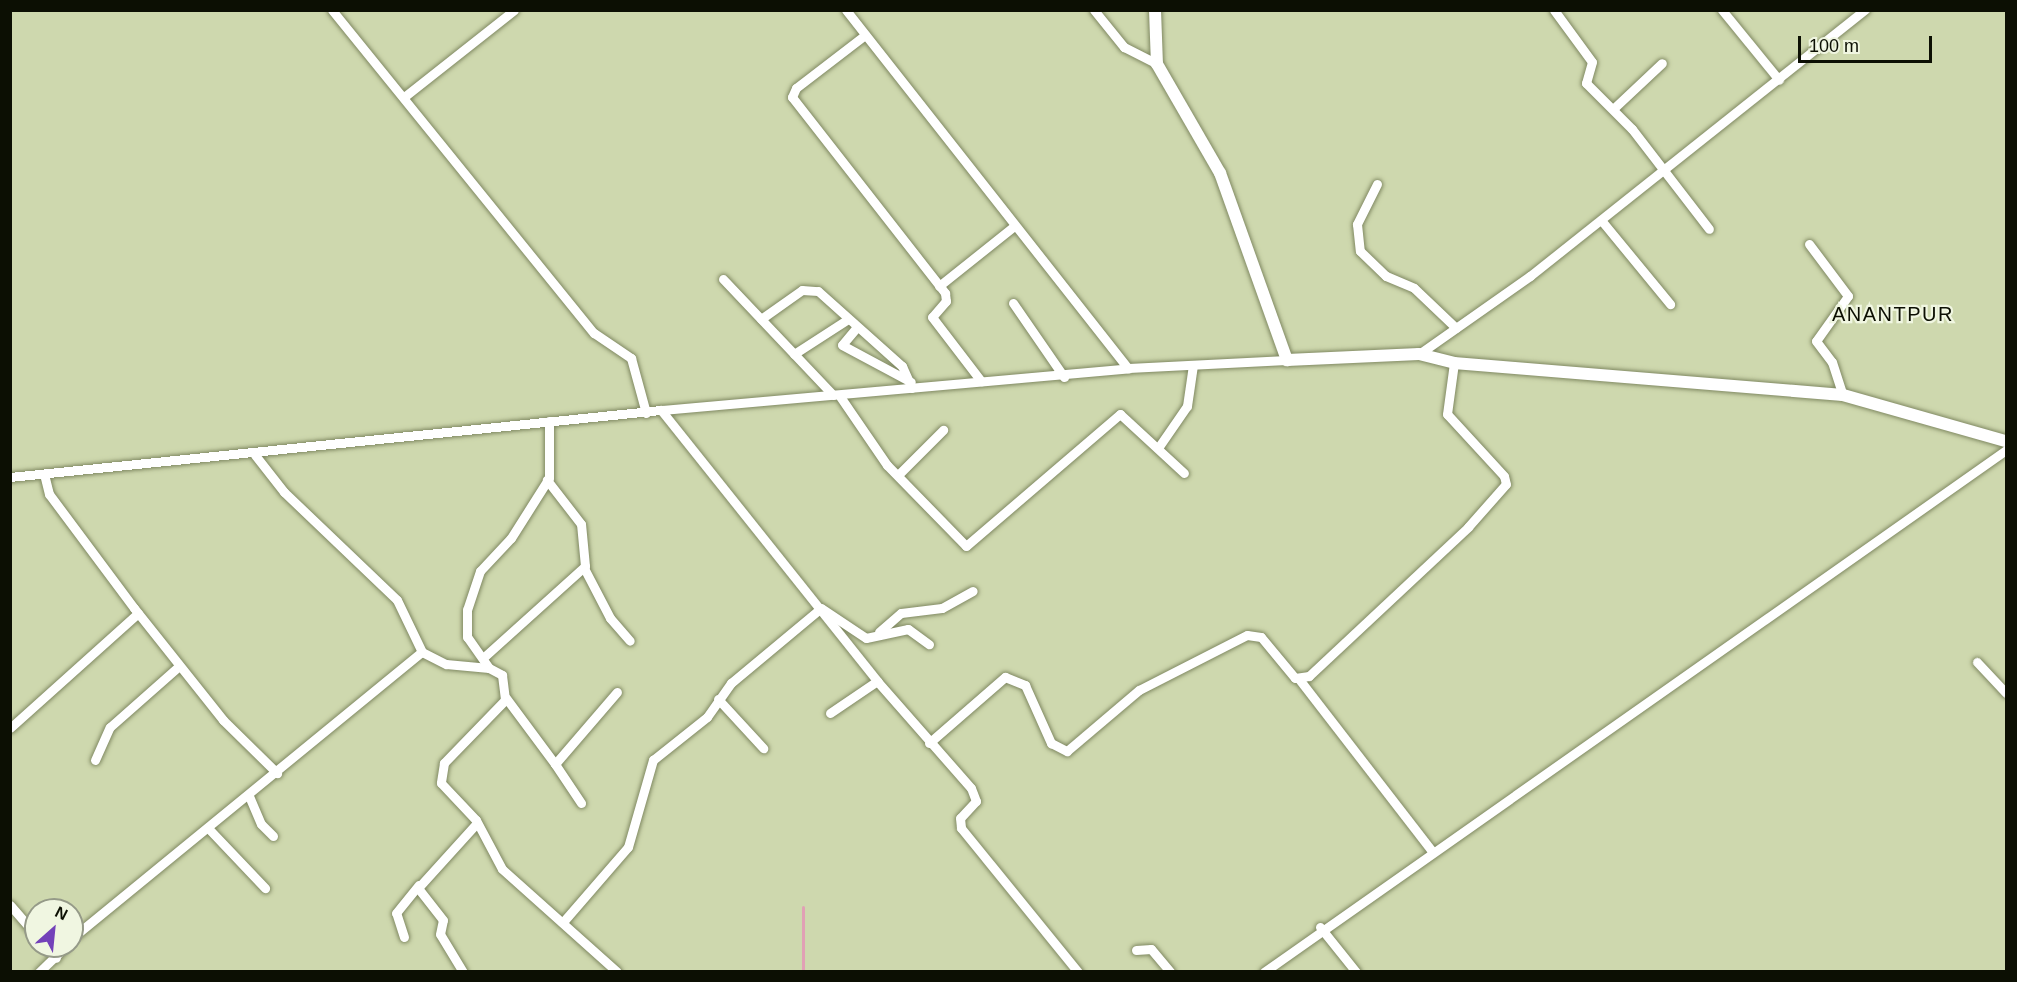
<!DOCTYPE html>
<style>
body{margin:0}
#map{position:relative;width:2017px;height:982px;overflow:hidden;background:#ced8ae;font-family:Arial,sans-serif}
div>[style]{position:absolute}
.stream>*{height:3px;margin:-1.5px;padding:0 1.5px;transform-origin:1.5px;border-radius:1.5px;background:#e1a0b5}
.roads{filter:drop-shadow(0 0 2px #808962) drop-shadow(0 0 2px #808962)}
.minor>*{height:9px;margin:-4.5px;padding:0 4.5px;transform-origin:4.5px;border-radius:4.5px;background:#fff}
.tertiary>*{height:12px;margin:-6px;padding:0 6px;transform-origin:6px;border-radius:6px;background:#fff}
span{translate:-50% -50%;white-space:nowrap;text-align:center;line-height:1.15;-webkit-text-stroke:4.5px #f0f6e1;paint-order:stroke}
.quarter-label{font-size:20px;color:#0c0f03;letter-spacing:1.5px}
.frame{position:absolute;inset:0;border:12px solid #0c0f03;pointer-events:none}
.north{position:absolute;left:24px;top:898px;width:60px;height:60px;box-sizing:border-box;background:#f0f6e1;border:2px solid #959a88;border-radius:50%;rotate:27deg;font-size:16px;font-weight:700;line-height:24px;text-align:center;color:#0c0f03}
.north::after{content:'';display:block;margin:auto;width:21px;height:27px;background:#7341b9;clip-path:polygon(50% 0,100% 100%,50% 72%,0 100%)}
.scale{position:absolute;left:1798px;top:36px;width:134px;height:27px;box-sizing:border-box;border:3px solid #0c0f03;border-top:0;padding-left:8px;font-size:18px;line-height:21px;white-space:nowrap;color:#0c0f03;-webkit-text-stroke:4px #f0f6e1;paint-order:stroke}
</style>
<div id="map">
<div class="stream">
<i style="left:803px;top:907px;width:65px;rotate:90deg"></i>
</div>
<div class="roads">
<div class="minor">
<i style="left:332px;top:10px;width:416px;rotate:51deg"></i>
<i style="left:594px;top:333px;width:45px;rotate:34deg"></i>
<i style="left:631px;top:358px;width:57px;rotate:74.7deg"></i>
<i style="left:846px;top:10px;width:456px;rotate:51.8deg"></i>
<i style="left:1094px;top:10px;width:48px;rotate:51deg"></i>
<i style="left:1124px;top:47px;width:37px;rotate:27deg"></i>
<i style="left:1554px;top:10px;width:64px;rotate:53.8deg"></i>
<i style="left:1592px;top:62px;width:22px;rotate:106deg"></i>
<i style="left:1586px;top:83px;width:65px;rotate:45deg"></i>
<i style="left:1632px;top:129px;width:126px;rotate:52.4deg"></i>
<i style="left:1722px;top:10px;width:90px;rotate:50.8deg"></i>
<i style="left:865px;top:35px;width:87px;rotate:142.5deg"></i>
<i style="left:796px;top:88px;width:10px;rotate:114deg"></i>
<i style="left:792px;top:97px;width:249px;rotate:52deg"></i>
<i style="left:945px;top:293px;width:8px;rotate:83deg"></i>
<i style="left:946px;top:301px;width:21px;rotate:131deg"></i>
<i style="left:932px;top:317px;width:81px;rotate:52.6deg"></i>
<i style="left:404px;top:97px;width:140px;rotate:-38.3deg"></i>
<i style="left:1613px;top:109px;width:67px;rotate:-43.2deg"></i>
<i style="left:1377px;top:184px;width:45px;rotate:116.6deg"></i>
<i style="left:1357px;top:224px;width:27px;rotate:84deg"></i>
<i style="left:1360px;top:251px;width:36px;rotate:44deg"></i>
<i style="left:1386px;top:276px;width:30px;rotate:23deg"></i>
<i style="left:1414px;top:288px;width:58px;rotate:43.6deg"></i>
<i style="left:1601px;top:220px;width:109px;rotate:50.6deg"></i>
<i style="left:1809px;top:244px;width:65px;rotate:53.1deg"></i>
<i style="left:1848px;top:296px;width:55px;rotate:125.4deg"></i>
<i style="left:1816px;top:341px;width:26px;rotate:53deg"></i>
<i style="left:1832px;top:362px;width:35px;rotate:72deg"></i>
<i style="left:723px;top:279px;width:160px;rotate:46.5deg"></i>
<i style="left:939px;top:286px;width:95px;rotate:-38.6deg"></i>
<i style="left:1013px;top:303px;width:90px;rotate:55.4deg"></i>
<i style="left:761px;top:319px;width:50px;rotate:-35.3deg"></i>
<i style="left:802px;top:290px;width:16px;rotate:4deg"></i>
<i style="left:818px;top:291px;width:113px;rotate:41.8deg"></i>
<i style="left:902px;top:366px;width:24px;rotate:66deg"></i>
<i style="left:857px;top:327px;width:23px;rotate:130deg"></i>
<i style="left:842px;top:345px;width:78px;rotate:28.2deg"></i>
<i style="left:794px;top:354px;width:64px;rotate:-32.9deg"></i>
<i style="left:1419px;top:354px;width:136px;rotate:-35.1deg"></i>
<i style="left:1530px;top:276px;width:428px;rotate:-38.5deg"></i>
<i style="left:839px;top:395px;width:85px;rotate:55.6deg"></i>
<i style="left:887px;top:465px;width:113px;rotate:45.7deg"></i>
<i style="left:966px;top:546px;width:203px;rotate:-40.6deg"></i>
<i style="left:1120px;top:414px;width:87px;rotate:42.7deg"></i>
<i style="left:661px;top:410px;width:347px;rotate:51.4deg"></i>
<i style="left:877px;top:681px;width:142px;rotate:48.7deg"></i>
<i style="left:971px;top:788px;width:14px;rotate:69deg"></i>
<i style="left:976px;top:801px;width:23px;rotate:133deg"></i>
<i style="left:960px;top:818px;width:10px;rotate:84deg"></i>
<i style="left:961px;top:828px;width:186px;rotate:50.9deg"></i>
<i style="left:1158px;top:448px;width:51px;rotate:-55.4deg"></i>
<i style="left:1187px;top:406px;width:41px;rotate:-81.7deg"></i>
<i style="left:255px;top:455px;width:47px;rotate:51.9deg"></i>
<i style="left:284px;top:492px;width:156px;rotate:43.7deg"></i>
<i style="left:397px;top:600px;width:58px;rotate:64.3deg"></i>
<i style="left:422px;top:652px;width:27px;rotate:27deg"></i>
<i style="left:446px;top:664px;width:43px;rotate:5.3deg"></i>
<i style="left:489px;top:668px;width:15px;rotate:28deg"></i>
<i style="left:502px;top:675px;width:25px;rotate:83deg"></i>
<i style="left:505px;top:700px;width:88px;rotate:134.1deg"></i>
<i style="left:444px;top:763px;width:20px;rotate:99deg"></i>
<i style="left:441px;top:783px;width:51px;rotate:46.6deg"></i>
<i style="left:476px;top:820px;width:55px;rotate:62deg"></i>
<i style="left:502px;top:869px;width:154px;rotate:41.8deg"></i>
<i style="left:44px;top:474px;width:21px;rotate:76deg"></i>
<i style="left:49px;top:494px;width:142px;rotate:53.3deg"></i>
<i style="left:134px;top:608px;width:143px;rotate:51.5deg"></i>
<i style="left:223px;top:720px;width:76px;rotate:44.5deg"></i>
<i style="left:898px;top:475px;width:64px;rotate:-45deg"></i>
<i style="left:10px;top:477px;width:654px;rotate:-5.88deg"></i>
<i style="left:661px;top:410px;width:469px;rotate:-5.1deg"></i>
<i style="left:1128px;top:368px;width:159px;rotate:-2.9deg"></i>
<i style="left:584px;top:568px;width:56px;rotate:62.5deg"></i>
<i style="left:610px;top:618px;width:30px;rotate:49deg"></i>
<i style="left:879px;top:632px;width:29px;rotate:-41deg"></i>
<i style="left:901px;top:613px;width:41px;rotate:-7deg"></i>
<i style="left:942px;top:608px;width:35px;rotate:-29deg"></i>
<i style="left:484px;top:657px;width:136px;rotate:-42deg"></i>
<i style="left:585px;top:566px;width:42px;rotate:-95.4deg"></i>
<i style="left:581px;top:524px;width:56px;rotate:-127.7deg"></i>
<i style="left:1977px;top:662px;width:42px;rotate:46.9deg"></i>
<i style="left:489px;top:668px;width:38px;rotate:-125deg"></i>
<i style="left:467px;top:637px;width:27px;rotate:-90deg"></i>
<i style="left:467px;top:610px;width:41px;rotate:-71.6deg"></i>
<i style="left:480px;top:571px;width:45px;rotate:-46.8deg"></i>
<i style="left:511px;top:538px;width:71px;rotate:-57.7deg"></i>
<i style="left:549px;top:478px;width:57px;rotate:-90deg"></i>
<i style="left:1299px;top:679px;width:216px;rotate:52.3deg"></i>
<i style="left:506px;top:698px;width:82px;rotate:53.4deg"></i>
<i style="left:555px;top:764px;width:95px;rotate:-49.3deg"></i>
<i style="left:718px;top:699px;width:67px;rotate:47.4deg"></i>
<i style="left:830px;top:713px;width:57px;rotate:-34.2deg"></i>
<i style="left:10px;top:728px;width:172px;rotate:-41.9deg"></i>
<i style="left:929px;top:743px;width:101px;rotate:-41deg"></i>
<i style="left:1005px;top:677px;width:22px;rotate:22deg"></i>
<i style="left:1025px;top:685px;width:64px;rotate:65.9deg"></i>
<i style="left:1051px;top:743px;width:18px;rotate:27deg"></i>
<i style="left:1067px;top:751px;width:94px;rotate:-40.3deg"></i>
<i style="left:1139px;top:690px;width:121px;rotate:-27deg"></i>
<i style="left:1247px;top:635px;width:14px;rotate:8deg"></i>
<i style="left:1261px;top:637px;width:53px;rotate:50.3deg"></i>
<i style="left:1295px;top:678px;width:14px;rotate:-8deg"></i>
<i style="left:1309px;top:676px;width:218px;rotate:-43.1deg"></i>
<i style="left:1468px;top:527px;width:57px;rotate:-48.5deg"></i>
<i style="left:1506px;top:484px;width:8px;rotate:-104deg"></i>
<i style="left:1504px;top:476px;width:84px;rotate:-132.6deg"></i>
<i style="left:1447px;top:414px;width:51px;rotate:-82.2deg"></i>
<i style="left:95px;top:760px;width:36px;rotate:-66deg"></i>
<i style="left:110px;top:727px;width:92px;rotate:-41.5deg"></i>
<i style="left:555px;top:764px;width:47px;rotate:56.3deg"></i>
<i style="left:249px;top:796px;width:30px;rotate:67deg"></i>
<i style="left:261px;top:824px;width:17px;rotate:45deg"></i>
<i style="left:208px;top:828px;width:83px;rotate:46.5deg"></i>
<i style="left:10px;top:905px;width:40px;rotate:49deg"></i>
<i style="left:563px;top:922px;width:99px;rotate:-49.1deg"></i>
<i style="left:628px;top:847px;width:91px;rotate:-74deg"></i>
<i style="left:653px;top:760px;width:69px;rotate:-38.5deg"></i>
<i style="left:707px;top:717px;width:42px;rotate:-54.8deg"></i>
<i style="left:731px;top:683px;width:117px;rotate:-39.8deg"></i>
<i style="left:821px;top:608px;width:54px;rotate:33.7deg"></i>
<i style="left:866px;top:638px;width:43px;rotate:-12.1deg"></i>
<i style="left:908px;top:629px;width:26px;rotate:36deg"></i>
<i style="left:1320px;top:927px;width:58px;rotate:51.3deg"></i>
<i style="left:404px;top:937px;width:25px;rotate:-108deg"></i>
<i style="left:396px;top:913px;width:36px;rotate:-51deg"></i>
<i style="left:72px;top:938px;width:452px;rotate:-39.3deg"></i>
<i style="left:45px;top:946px;width:16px;rotate:47deg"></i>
<i style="left:1136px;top:950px;width:15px;rotate:-4deg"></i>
<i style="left:1151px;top:949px;width:30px;rotate:50deg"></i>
<i style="left:39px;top:972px;width:37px;rotate:-44deg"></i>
<i style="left:463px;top:972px;width:44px;rotate:-121.2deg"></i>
<i style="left:440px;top:934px;width:14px;rotate:-78deg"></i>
<i style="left:443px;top:920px;width:41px;rotate:-128deg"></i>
<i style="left:418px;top:888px;width:86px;rotate:-47.8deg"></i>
<i style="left:1264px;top:972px;width:907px;rotate:-35.13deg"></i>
</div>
<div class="tertiary">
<i style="left:1155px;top:10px;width:54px;rotate:87.9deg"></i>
<i style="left:1157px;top:64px;width:126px;rotate:60deg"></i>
<i style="left:1220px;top:173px;width:199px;rotate:70.3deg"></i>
<i style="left:1287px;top:360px;width:132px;rotate:-2.6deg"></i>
<i style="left:1419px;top:354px;width:36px;rotate:14deg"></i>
<i style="left:1454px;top:363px;width:390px;rotate:4.7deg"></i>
<i style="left:1843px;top:395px;width:169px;rotate:15.8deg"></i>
</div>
</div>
<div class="quarter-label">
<span style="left:1893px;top:314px">ANANTPUR</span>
</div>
<div class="frame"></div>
<div class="north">N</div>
<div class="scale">100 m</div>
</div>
